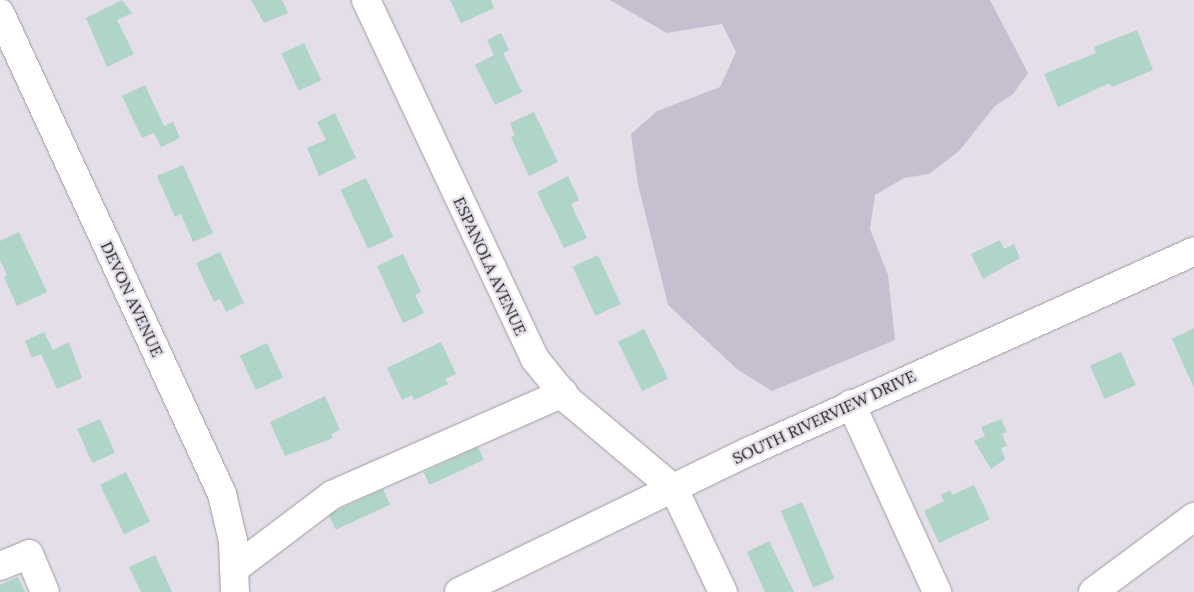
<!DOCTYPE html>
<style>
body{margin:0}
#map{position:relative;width:1194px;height:592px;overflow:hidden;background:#e3dee7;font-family:Lora,serif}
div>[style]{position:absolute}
.green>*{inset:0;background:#c7bfd0}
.building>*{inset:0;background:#afd4c8;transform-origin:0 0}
.roads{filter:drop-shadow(0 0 1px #9e9aa2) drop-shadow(0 0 1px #9e9aa2)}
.minor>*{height:28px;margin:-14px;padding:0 14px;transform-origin:14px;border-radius:14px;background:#fff}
span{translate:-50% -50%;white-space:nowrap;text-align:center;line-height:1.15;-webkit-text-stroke:4.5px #e3dee7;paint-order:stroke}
.street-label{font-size:16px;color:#1e1c1f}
</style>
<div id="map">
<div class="green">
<i style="clip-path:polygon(610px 0,990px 0,1028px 73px,1013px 94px,995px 106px,959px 151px,929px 174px,904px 178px,875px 195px,870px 229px,888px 275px,895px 340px,772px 391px,738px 370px,668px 305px,638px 185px,631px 134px,657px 111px,720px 87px,736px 52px,722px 24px,667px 33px)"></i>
</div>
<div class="building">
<i style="clip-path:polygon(122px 0,132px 13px,117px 20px,134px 54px,107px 67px,86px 18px)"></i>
<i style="clip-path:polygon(251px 0,282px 0,288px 13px,264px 23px)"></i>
<i style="clip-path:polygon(450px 0,491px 0,494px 8px,461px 23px)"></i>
<i style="clip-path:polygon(1137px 30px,1153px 70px,1112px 87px,1109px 83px,1058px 107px,1044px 74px,1096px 53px,1094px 47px)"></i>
<i style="clip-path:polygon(501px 33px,509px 50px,503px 53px,522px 92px,495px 105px,475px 65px,494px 55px,487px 40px)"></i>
<i style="left:304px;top:43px;width:41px;height:25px;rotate:65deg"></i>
<i style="clip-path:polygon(145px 85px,164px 126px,173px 122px,180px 138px,161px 147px,154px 133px,142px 138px,122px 96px)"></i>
<i style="clip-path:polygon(534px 112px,558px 162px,529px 176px,511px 137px,515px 135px,510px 123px)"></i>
<i style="clip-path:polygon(335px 113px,356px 158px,319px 176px,307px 148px,326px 140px,317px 122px)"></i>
<i style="clip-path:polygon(183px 165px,213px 233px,193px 242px,181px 214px,175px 217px,157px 176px)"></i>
<i style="clip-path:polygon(568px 176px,579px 200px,571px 204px,587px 238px,564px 248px,537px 192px)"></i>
<i style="left:366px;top:178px;width:65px;height:28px;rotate:65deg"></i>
<i style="clip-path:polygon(19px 232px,47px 292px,17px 306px,4px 277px,7px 275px,0 260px,0 241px)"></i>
<i style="clip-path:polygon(1000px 240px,1004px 249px,1014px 244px,1020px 258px,983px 279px,971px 254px)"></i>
<i style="clip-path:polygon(220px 252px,244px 303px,226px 312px,220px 299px,214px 302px,196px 263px)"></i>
<i style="clip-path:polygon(403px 254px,421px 292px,415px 295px,424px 313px,403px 323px,377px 266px)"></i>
<i style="left:598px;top:255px;width:54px;height:28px;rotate:65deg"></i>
<i style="clip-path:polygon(1194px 328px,1194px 388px,1172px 339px)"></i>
<i style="left:644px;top:329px;width:55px;height:29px;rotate:64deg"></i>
<i style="clip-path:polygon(44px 332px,53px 350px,69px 342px,82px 378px,57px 389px,41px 354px,32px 358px,25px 341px)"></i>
<i style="clip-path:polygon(441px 342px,456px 374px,445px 379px,448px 384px,414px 400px,412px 395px,402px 400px,387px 368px)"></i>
<i style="left:267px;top:343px;width:38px;height:30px;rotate:65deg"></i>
<i style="left:1121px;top:352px;width:36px;height:34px;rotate:66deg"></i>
<i style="clip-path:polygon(325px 396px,340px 430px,331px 434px,333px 438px,285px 456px,270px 422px)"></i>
<i style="left:100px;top:419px;width:37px;height:25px;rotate:66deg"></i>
<i style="clip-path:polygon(1001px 419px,1007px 432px,1002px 434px,1007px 446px,1001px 448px,1005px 459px,991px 469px,974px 441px,985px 436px,981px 427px)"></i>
<i style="left:478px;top:447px;width:14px;height:60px;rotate:65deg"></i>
<i style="left:126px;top:472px;width:55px;height:29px;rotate:64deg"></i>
<i style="clip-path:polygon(974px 485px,990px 519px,939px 543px,924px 511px,944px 501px,941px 495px,950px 490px,952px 495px)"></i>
<i style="left:383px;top:489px;width:17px;height:60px;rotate:65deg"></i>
<i style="left:802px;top:502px;width:83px;height:23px;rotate:67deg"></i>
<i style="clip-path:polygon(769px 541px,794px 592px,765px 592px,747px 552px)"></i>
<i style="clip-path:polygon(155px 555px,172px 592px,141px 592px,129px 567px)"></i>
<i style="clip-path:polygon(18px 577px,25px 592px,0 592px,0 585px)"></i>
</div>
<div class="roads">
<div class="minor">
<i style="left:366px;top:0;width:397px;rotate:64.8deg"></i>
<i style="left:535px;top:359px;width:53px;rotate:51.2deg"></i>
<i style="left:568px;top:400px;width:138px;rotate:40deg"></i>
<i style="left:674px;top:489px;width:114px;rotate:64.6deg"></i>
<i style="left:0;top:13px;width:530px;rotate:65.22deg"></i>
<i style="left:222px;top:494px;width:48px;rotate:76.8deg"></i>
<i style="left:233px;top:541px;width:51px;rotate:87.8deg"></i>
<i style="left:851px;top:404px;width:207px;rotate:65.4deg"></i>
<i style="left:0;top:566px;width:31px;rotate:-22deg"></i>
<i style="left:29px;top:554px;width:41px;rotate:67.2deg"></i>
<i style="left:234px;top:569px;width:123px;rotate:-37.1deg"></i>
<i style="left:332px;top:495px;width:253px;rotate:-23.8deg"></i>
<i style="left:459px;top:592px;width:323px;rotate:-25.9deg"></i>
<i style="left:750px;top:451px;width:487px;rotate:-24.2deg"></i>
<i style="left:1093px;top:592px;width:126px;rotate:-36.6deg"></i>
</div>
</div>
<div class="street-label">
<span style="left:490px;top:266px;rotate:65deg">ESPANOLA AVENUE</span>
<span style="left:132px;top:299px;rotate:65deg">DEVON AVENUE</span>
<span style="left:824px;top:417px;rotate:-25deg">SOUTH RIVERVIEW DRIVE</span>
</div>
</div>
